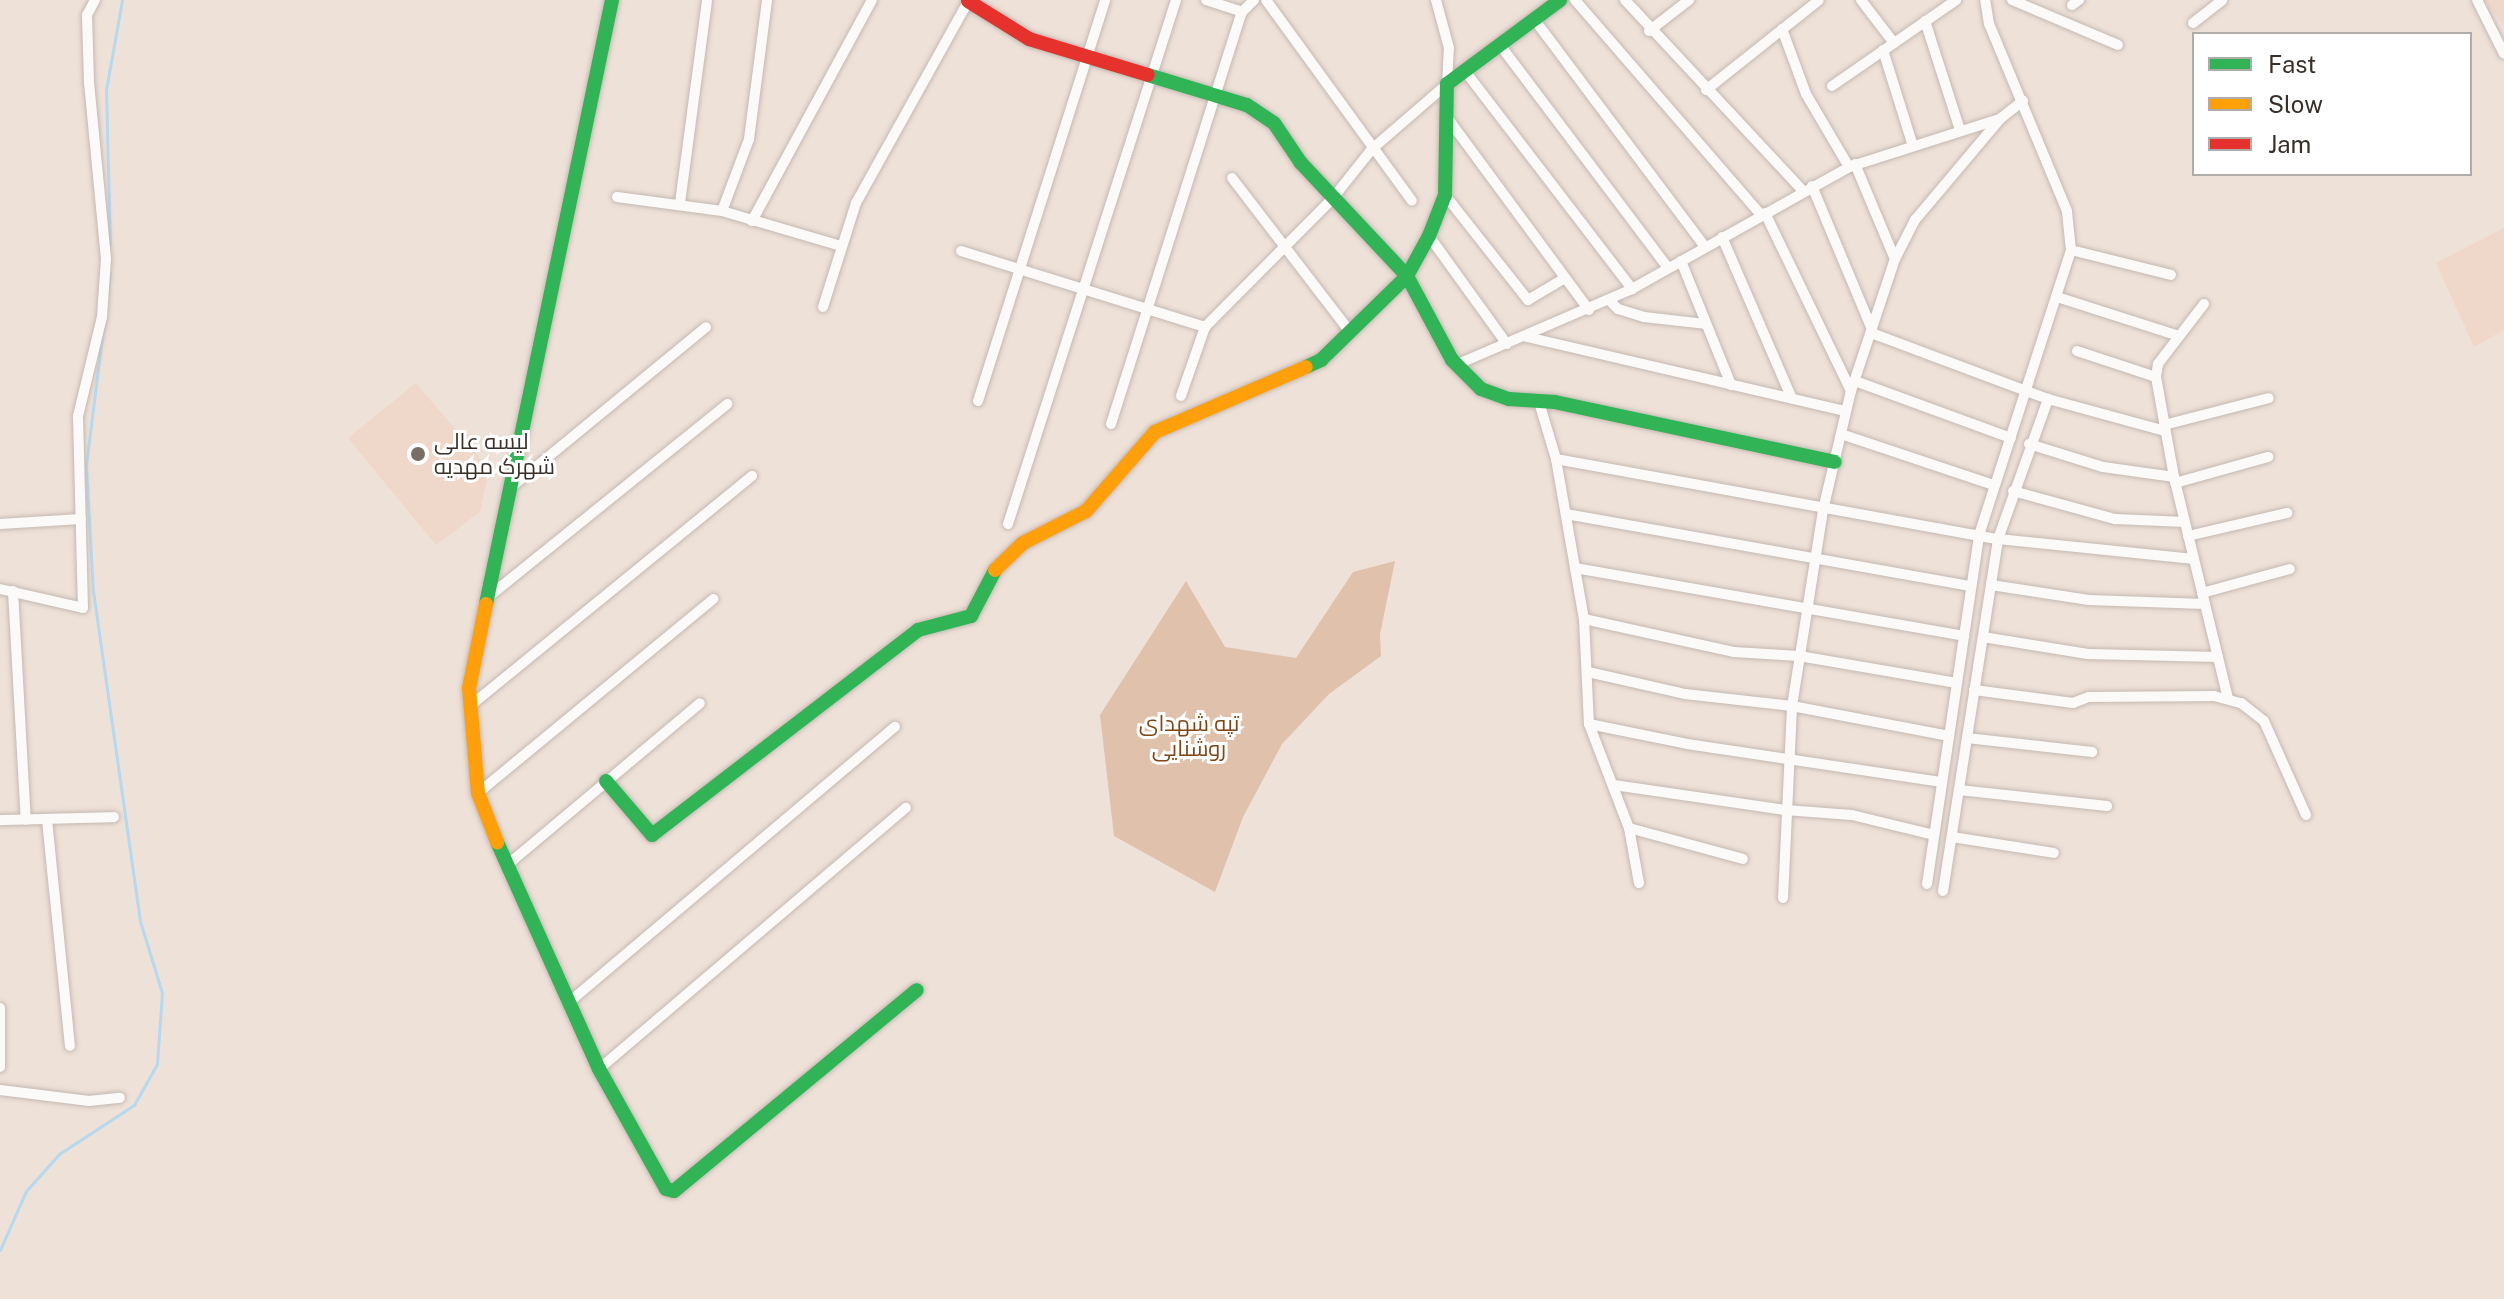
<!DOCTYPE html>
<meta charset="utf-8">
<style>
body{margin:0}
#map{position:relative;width:2504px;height:1299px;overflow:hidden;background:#eee1d8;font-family:"Public Sans",Cairo,sans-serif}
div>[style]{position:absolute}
.built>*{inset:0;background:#efd8c9}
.green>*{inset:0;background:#e0c1ac}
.stream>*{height:3px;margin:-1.5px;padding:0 1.5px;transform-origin:1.5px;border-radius:1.5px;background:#b5d9ee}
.roads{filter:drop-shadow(0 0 2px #c4b9b2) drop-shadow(0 0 2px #c4b9b2)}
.street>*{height:10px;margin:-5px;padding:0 5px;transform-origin:5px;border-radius:5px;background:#fcfaf9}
.fast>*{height:14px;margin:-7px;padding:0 7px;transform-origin:7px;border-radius:7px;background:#30b455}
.slow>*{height:14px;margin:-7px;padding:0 7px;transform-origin:7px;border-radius:7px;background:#ff9f0a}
.jam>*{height:14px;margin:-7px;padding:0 7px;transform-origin:7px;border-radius:7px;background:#e5322d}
.dots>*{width:22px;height:22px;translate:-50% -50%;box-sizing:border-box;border:4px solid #fff;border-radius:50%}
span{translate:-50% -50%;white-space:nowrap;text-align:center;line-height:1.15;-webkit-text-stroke:6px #fff;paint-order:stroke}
.poi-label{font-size:22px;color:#393029}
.left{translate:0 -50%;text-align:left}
.park-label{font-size:22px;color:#804615}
.legend{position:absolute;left:2192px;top:32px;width:280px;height:144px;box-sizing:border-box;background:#fff;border:2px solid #b0aca9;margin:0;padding:10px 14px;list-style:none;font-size:24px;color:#393029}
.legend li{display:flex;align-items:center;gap:16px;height:40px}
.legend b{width:40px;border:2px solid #b0aca9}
</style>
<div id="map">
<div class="built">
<i style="clip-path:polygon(2484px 0,2504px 0,2504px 27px,2504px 26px)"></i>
<i style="clip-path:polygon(2504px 228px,2504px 330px,2474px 347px,2436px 263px)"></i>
<i style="clip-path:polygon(416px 383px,489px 469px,480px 512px,436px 545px,348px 438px)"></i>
</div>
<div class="green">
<i style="clip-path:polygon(1395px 561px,1380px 634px,1381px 656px,1329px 694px,1282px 744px,1243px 817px,1215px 892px,1114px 836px,1100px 715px,1186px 581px,1225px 647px,1296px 658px,1353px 572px)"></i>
</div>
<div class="stream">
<i style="left:110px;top:244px;width:154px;rotate:-91.5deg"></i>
<i style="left:106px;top:90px;width:91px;rotate:-79.9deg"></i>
<i style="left:0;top:1250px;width:64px;rotate:-66.2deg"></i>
<i style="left:26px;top:1191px;width:50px;rotate:-48.3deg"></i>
<i style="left:59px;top:1154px;width:90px;rotate:-33.2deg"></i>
<i style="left:134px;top:1105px;width:47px;rotate:-60.7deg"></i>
<i style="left:157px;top:1064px;width:71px;rotate:-86deg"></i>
<i style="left:162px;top:993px;width:75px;rotate:-107deg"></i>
<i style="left:140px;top:921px;width:332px;rotate:-98.1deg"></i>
<i style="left:93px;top:592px;width:127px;rotate:-93.2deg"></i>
<i style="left:86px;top:465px;width:194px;rotate:-82.9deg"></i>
</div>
<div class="roads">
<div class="street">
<i style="left:1206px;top:0;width:38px;rotate:18deg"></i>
<i style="left:1266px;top:0;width:248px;rotate:54deg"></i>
<i style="left:1575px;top:0;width:284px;rotate:49.1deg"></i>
<i style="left:1625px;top:0;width:261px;rotate:47deg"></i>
<i style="left:1861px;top:0;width:54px;rotate:52.5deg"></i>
<i style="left:2012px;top:0;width:115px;rotate:23deg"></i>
<i style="left:2477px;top:0;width:60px;rotate:63.4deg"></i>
<i style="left:2072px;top:5px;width:9px;rotate:-36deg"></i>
<i style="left:1534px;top:19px;width:285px;rotate:53.1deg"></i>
<i style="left:1925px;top:21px;width:114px;rotate:72.2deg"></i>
<i style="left:2193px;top:23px;width:37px;rotate:-38deg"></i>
<i style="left:1782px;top:29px;width:69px;rotate:69.7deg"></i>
<i style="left:1806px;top:94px;width:85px;rotate:59.5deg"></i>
<i style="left:1649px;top:31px;width:51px;rotate:-37.8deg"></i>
<i style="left:1500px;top:45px;width:279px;rotate:53deg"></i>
<i style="left:1883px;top:50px;width:97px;rotate:72.7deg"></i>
<i style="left:1465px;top:71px;width:275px;rotate:52.5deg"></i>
<i style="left:1832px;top:86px;width:151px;rotate:-34.7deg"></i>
<i style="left:1706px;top:90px;width:144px;rotate:-38.5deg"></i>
<i style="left:1446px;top:116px;width:241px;rotate:53.6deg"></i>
<i style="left:1855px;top:164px;width:103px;rotate:67.2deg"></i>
<i style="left:1232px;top:178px;width:194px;rotate:52.5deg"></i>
<i style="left:1812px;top:186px;width:160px;rotate:67.3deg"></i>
<i style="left:1874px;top:334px;width:186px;rotate:20.5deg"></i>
<i style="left:2048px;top:399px;width:121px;rotate:15.3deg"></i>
<i style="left:1445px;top:195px;width:134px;rotate:51.7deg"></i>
<i style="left:1528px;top:300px;width:43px;rotate:-30.7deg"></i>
<i style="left:617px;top:197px;width:106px;rotate:7.6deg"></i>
<i style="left:722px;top:211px;width:124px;rotate:16.4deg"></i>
<i style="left:680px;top:203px;width:205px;rotate:-82.4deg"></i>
<i style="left:722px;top:211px;width:77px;rotate:-69.4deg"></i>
<i style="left:749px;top:139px;width:140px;rotate:-82.6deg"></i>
<i style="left:1765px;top:213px;width:198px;rotate:64.2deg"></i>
<i style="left:752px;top:221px;width:251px;rotate:-61.5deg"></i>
<i style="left:1429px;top:236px;width:133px;rotate:54.2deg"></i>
<i style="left:1722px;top:237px;width:176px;rotate:66.6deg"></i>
<i style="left:2071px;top:250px;width:103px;rotate:14deg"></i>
<i style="left:961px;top:251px;width:256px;rotate:17.3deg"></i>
<i style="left:1681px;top:261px;width:134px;rotate:68deg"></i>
<i style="left:2057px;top:297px;width:128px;rotate:17.7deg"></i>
<i style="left:1609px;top:300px;width:13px;rotate:45deg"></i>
<i style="left:1618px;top:309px;width:27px;rotate:17deg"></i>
<i style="left:1644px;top:317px;width:61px;rotate:6.5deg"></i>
<i style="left:2204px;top:304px;width:76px;rotate:127.5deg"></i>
<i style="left:2158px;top:364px;width:13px;rotate:99deg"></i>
<i style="left:2156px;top:377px;width:102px;rotate:79.8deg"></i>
<i style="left:2174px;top:477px;width:228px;rotate:76.3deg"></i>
<i style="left:823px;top:307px;width:109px;rotate:-72.4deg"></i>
<i style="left:856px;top:203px;width:232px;rotate:-60.9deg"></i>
<i style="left:1527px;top:337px;width:327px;rotate:13.1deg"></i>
<i style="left:2077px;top:351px;width:83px;rotate:18.2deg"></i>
<i style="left:1458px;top:364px;width:189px;rotate:-23.3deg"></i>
<i style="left:1632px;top:289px;width:249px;rotate:-29.3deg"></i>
<i style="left:1849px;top:167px;width:157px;rotate:-17.7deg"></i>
<i style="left:1855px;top:381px;width:166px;rotate:20.1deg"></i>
<i style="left:1181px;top:396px;width:73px;rotate:-70.8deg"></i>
<i style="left:1205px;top:327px;width:182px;rotate:-45.2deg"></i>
<i style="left:1333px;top:198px;width:63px;rotate:-51.5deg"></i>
<i style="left:1372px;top:149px;width:99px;rotate:-40.9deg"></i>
<i style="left:1447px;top:84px;width:36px;rotate:-87deg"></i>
<i style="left:1449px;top:48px;width:50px;rotate:-105.2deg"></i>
<i style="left:978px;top:401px;width:421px;rotate:-72.4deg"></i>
<i style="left:1539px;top:402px;width:59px;rotate:73.4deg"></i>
<i style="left:1556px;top:459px;width:162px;rotate:80.1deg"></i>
<i style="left:1584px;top:619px;width:105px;rotate:87.3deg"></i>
<i style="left:1589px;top:724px;width:111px;rotate:69deg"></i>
<i style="left:1629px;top:828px;width:56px;rotate:79.7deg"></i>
<i style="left:1111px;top:424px;width:432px;rotate:-72.4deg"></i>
<i style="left:1242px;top:12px;width:17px;rotate:-45deg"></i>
<i style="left:2164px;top:425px;width:108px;rotate:-14.4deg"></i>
<i style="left:1841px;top:434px;width:160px;rotate:18.5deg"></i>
<i style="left:2029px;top:444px;width:77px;rotate:17.3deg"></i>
<i style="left:2103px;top:467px;width:72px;rotate:8deg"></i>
<i style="left:1556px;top:459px;width:449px;rotate:10.3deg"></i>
<i style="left:1998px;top:539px;width:197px;rotate:5.8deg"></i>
<i style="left:2175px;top:483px;width:97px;rotate:-15.6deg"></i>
<i style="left:509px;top:489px;width:255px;rotate:-39.4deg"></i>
<i style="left:2013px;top:491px;width:106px;rotate:15.4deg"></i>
<i style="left:2115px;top:519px;width:70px;rotate:2.5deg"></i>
<i style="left:1566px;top:514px;width:411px;rotate:10.1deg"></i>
<i style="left:0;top:524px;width:81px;rotate:-3.5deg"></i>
<i style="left:1008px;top:524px;width:550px;rotate:-72.22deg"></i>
<i style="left:2188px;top:536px;width:102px;rotate:-13.1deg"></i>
<i style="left:1575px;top:568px;width:395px;rotate:9.9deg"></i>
<i style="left:1991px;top:585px;width:99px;rotate:8.7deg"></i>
<i style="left:2089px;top:600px;width:116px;rotate:2deg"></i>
<i style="left:0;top:589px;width:85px;rotate:12.9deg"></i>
<i style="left:83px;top:608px;width:192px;rotate:-91.5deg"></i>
<i style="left:78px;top:416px;width:102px;rotate:-76.4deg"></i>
<i style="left:102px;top:317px;width:58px;rotate:-86.1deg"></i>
<i style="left:106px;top:259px;width:177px;rotate:-95.5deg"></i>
<i style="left:89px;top:83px;width:68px;rotate:-91.7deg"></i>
<i style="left:87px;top:15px;width:17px;rotate:-62deg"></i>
<i style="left:13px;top:591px;width:229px;rotate:86.8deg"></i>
<i style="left:2202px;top:593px;width:91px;rotate:-15.3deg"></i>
<i style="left:487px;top:598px;width:309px;rotate:-38.9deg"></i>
<i style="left:1584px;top:619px;width:154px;rotate:12.4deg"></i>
<i style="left:1734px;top:652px;width:65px;rotate:3.5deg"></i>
<i style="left:1799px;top:656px;width:160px;rotate:9.7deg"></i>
<i style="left:1983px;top:637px;width:106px;rotate:9.2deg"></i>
<i style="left:2088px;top:654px;width:130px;rotate:1.3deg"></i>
<i style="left:1588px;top:672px;width:99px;rotate:12.8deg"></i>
<i style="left:1685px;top:694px;width:108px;rotate:6.4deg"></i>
<i style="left:1792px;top:706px;width:160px;rotate:10.8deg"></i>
<i style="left:1974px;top:690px;width:100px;rotate:7.5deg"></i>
<i style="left:2073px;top:703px;width:17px;rotate:-21deg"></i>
<i style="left:2089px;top:697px;width:125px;rotate:-0.5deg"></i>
<i style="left:2214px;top:696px;width:28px;rotate:15deg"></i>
<i style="left:2241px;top:703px;width:29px;rotate:38deg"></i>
<i style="left:2264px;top:721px;width:103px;rotate:65.9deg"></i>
<i style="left:470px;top:706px;width:364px;rotate:-39.2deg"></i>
<i style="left:1589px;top:724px;width:100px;rotate:11.5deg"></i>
<i style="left:1687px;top:744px;width:258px;rotate:8.5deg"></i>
<i style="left:1967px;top:738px;width:126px;rotate:6.4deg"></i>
<i style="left:1614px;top:785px;width:173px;rotate:8.3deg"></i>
<i style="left:1785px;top:810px;width:67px;rotate:4.3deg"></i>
<i style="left:1852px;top:815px;width:84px;rotate:13.7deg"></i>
<i style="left:1959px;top:790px;width:149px;rotate:6.2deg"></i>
<i style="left:478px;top:793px;width:305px;rotate:-39.5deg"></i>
<i style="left:0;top:820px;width:114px;rotate:-1.5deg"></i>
<i style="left:47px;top:820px;width:227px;rotate:84.2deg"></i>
<i style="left:1629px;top:828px;width:118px;rotate:15.2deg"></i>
<i style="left:1952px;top:837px;width:103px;rotate:8.9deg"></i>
<i style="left:506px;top:866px;width:253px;rotate:-40deg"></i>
<i style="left:1927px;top:884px;width:353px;rotate:-81.5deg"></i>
<i style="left:1979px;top:535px;width:299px;rotate:-72.1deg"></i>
<i style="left:2071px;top:250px;width:39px;rotate:-96deg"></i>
<i style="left:2067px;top:211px;width:203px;rotate:-112.6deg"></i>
<i style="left:1989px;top:24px;width:24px;rotate:-99deg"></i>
<i style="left:1943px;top:891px;width:356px;rotate:-81.1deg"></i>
<i style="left:1998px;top:539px;width:149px;rotate:-70.3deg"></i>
<i style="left:1783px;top:898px;width:192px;rotate:-87.3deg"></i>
<i style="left:1792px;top:706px;width:198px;rotate:-81deg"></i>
<i style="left:1823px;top:510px;width:122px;rotate:-76.8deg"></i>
<i style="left:1851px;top:391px;width:139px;rotate:-71.6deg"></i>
<i style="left:1895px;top:259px;width:44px;rotate:-62.9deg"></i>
<i style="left:1915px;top:220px;width:133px;rotate:-49.9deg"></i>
<i style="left:2001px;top:118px;width:28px;rotate:-38deg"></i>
<i style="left:568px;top:1003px;width:428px;rotate:-40.2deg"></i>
<i style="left:0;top:1008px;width:59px;rotate:90deg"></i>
<i style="left:599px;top:1069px;width:403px;rotate:-40.4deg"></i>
<i style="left:0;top:1090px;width:90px;rotate:7deg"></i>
<i style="left:89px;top:1101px;width:31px;rotate:-6deg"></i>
</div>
<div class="fast">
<i style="left:1148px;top:75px;width:103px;rotate:16.9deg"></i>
<i style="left:1247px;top:105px;width:32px;rotate:34deg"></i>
<i style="left:1274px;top:123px;width:48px;rotate:56deg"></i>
<i style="left:1301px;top:163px;width:155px;rotate:46.8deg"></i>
<i style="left:1407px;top:276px;width:95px;rotate:61.8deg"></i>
<i style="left:1452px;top:360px;width:41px;rotate:45deg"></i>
<i style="left:1481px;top:389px;width:30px;rotate:20deg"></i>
<i style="left:1509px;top:399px;width:46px;rotate:3.7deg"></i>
<i style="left:1555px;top:402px;width:286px;rotate:12.1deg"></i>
<i style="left:1306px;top:367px;width:17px;rotate:-25deg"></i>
<i style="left:1321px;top:360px;width:120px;rotate:-44.3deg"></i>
<i style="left:1407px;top:276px;width:46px;rotate:-61.2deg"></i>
<i style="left:1429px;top:236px;width:44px;rotate:-68.7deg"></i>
<i style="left:1445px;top:195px;width:111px;rotate:-89deg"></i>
<i style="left:1447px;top:84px;width:141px;rotate:-36.6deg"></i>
<i style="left:486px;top:604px;width:617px;rotate:-78.22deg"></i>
<i style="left:606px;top:781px;width:71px;rotate:49.6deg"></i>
<i style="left:652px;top:835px;width:336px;rotate:-37.6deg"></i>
<i style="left:918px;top:630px;width:55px;rotate:-14.8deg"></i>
<i style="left:971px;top:616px;width:52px;rotate:-62.4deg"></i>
<i style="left:497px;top:842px;width:249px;rotate:65.8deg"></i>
<i style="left:599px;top:1069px;width:137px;rotate:60.8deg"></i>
<i style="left:666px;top:1189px;width:8px;rotate:14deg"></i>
<i style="left:674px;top:1191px;width:315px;rotate:-39.6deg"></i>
</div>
<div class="slow">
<i style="left:995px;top:570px;width:39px;rotate:-44deg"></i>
<i style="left:1023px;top:543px;width:71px;rotate:-26.9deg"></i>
<i style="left:1086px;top:511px;width:105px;rotate:-48.9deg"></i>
<i style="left:1155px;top:432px;width:164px;rotate:-23.3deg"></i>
<i style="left:486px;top:604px;width:86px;rotate:101.4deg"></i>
<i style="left:469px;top:688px;width:105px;rotate:85.1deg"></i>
<i style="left:478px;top:793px;width:53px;rotate:68.8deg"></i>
</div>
<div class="jam">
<i style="left:968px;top:1px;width:72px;rotate:31.9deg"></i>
<i style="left:1029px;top:39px;width:124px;rotate:16.8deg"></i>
</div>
</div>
<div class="dots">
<i style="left:418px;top:454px;background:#786e66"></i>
</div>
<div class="poi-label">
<span class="left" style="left:434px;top:454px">لیسه عالی<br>شهرک مهدیه</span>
</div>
<div class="park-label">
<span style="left:1189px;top:736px">تپه شهدای<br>روشنایی</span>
</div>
<ul class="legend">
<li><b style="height:10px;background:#30b455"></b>Fast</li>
<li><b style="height:10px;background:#ff9f0a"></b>Slow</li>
<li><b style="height:10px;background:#e5322d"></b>Jam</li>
</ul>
</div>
